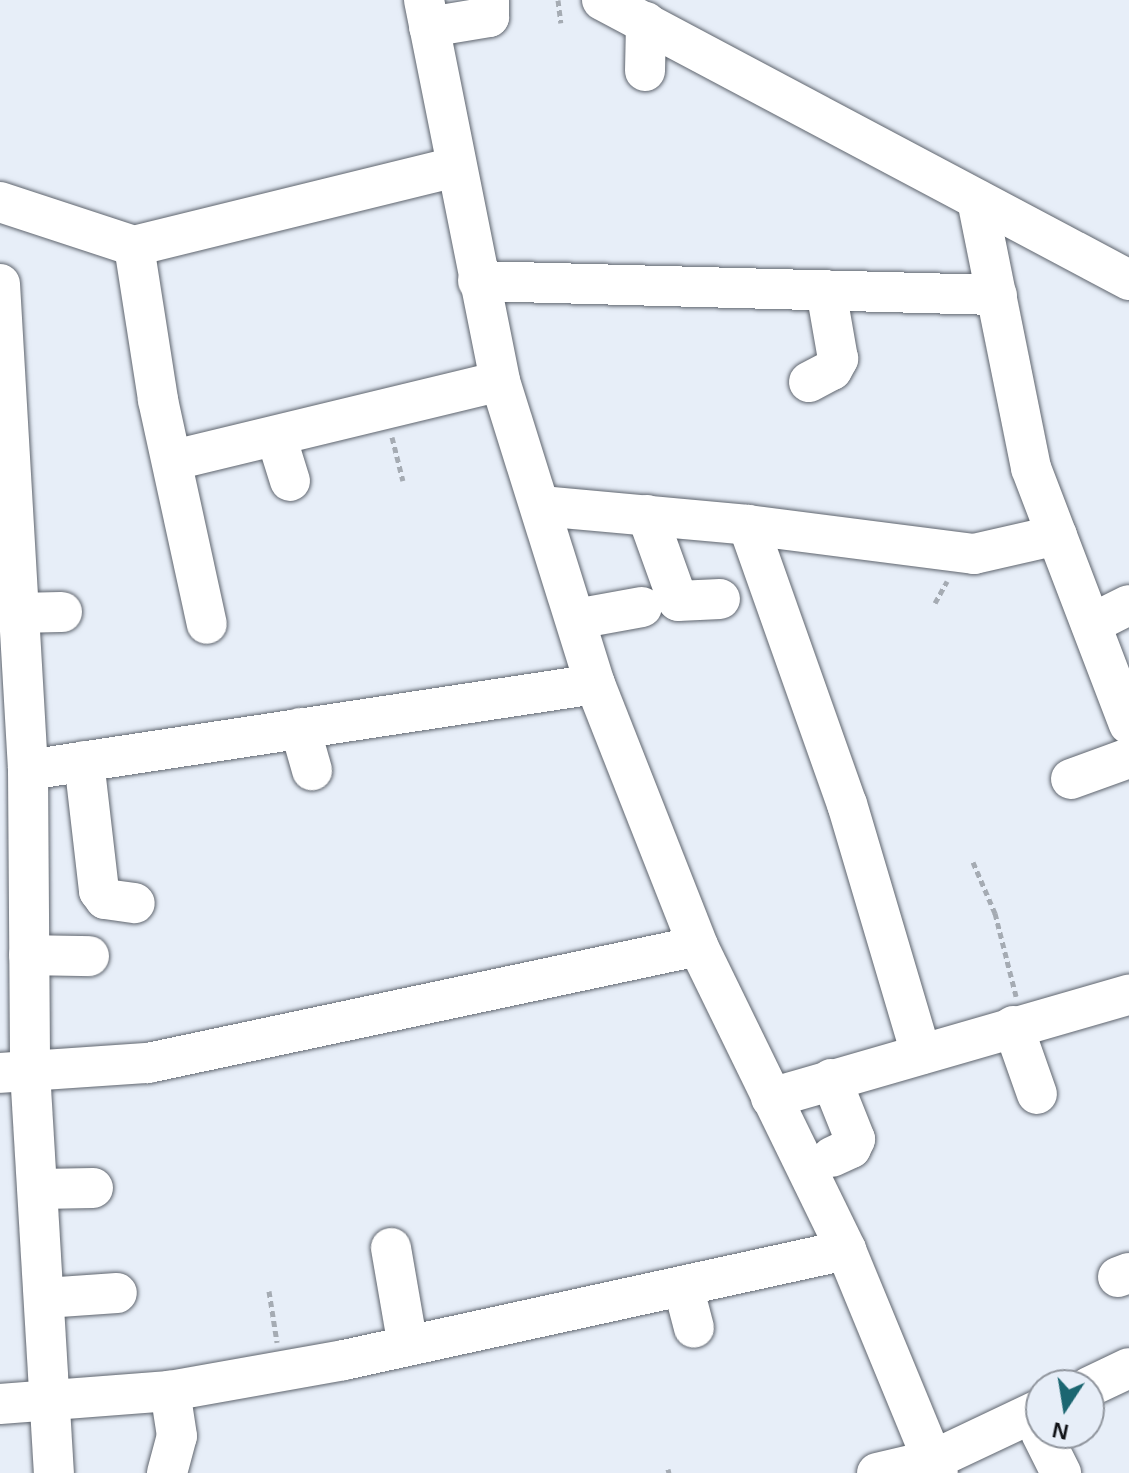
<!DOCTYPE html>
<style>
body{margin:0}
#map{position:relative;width:1129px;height:1473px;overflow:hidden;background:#e7eef8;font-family:Arial,sans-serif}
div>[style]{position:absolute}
.path>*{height:5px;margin-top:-2.5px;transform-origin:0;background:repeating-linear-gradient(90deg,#a5abb3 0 6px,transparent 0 10px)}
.roads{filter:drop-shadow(0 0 2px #5f656e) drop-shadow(0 0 2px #5f656e)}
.minor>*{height:40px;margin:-20px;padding:0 20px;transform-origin:20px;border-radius:20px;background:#fff}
span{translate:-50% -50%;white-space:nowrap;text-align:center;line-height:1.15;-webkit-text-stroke:7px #e7eef8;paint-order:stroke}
.north{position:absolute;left:1025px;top:1369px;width:80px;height:80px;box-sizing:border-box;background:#e7eef8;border:2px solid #91969e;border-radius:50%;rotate:192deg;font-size:22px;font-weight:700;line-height:32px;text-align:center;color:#111317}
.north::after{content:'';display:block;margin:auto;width:28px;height:36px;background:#1b6671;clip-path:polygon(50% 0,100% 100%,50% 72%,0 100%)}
</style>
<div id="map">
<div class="path">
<i style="left:558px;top:0;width:23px;rotate:83deg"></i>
<i style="left:392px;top:437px;width:45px;rotate:76deg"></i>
<i style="left:935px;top:603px;width:25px;rotate:-61deg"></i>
<i style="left:973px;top:862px;width:56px;rotate:66.7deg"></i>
<i style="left:995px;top:913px;width:86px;rotate:75.8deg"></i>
<i style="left:269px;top:1291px;width:52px;rotate:81.1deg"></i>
<i style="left:668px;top:1469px;width:4px;rotate:76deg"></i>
</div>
<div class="roads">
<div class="minor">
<i style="left:424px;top:0;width:389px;rotate:78.7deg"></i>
<i style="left:500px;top:381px;width:318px;rotate:72.6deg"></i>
<i style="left:595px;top:684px;width:282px;rotate:68.5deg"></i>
<i style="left:698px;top:946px;width:338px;rotate:64deg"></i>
<i style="left:846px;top:1250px;width:241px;rotate:67.6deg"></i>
<i style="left:602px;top:0;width:597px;rotate:27.98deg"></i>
<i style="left:429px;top:27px;width:61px;rotate:-9.5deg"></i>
<i style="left:489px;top:17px;width:17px;rotate:-90deg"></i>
<i style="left:645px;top:71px;width:49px;rotate:-88.8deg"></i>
<i style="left:977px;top:200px;width:273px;rotate:78.6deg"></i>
<i style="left:1031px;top:468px;width:274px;rotate:69.1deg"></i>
<i style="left:0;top:202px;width:141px;rotate:18.2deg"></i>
<i style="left:134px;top:246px;width:331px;rotate:-13.8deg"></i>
<i style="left:134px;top:246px;width:156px;rotate:81.1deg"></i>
<i style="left:158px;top:400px;width:229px;rotate:77.7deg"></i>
<i style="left:478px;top:281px;width:519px;rotate:1.55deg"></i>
<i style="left:0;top:284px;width:487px;rotate:86.7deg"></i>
<i style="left:28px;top:770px;width:301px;rotate:89.6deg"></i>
<i style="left:30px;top:1071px;width:403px;rotate:86.6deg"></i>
<i style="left:809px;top:382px;width:26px;rotate:-28deg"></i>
<i style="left:832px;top:370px;width:13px;rotate:-61deg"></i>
<i style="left:838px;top:359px;width:70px;rotate:-99.9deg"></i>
<i style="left:276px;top:436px;width:47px;rotate:72.7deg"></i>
<i style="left:174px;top:460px;width:335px;rotate:-13.6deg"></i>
<i style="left:541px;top:506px;width:208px;rotate:5.2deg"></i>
<i style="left:748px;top:525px;width:228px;rotate:7.3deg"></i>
<i style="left:974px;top:554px;width:85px;rotate:-12.9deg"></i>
<i style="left:647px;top:515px;width:91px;rotate:70.2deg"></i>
<i style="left:678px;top:601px;width:42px;rotate:-2.7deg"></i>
<i style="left:748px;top:525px;width:296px;rotate:70.5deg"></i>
<i style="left:847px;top:804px;width:261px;rotate:73.5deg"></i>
<i style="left:16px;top:613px;width:46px;rotate:-1.2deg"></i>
<i style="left:576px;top:619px;width:67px;rotate:-10.3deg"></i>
<i style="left:1091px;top:624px;width:42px;rotate:-26.6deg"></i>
<i style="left:300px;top:728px;width:44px;rotate:74.1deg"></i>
<i style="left:84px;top:761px;width:131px;rotate:83.4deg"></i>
<i style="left:99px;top:891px;width:10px;rotate:53deg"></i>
<i style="left:105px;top:899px;width:30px;rotate:8deg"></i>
<i style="left:28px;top:770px;width:573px;rotate:-8.62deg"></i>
<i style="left:1071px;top:779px;width:62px;rotate:-19.9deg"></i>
<i style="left:29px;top:955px;width:60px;rotate:1deg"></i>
<i style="left:1013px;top:1026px;width:72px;rotate:70.6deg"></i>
<i style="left:0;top:1073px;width:148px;rotate:-3.9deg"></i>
<i style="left:148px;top:1063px;width:562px;rotate:-12.01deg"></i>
<i style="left:831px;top:1079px;width:65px;rotate:68.2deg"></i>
<i style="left:855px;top:1139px;width:10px;rotate:114deg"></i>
<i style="left:851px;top:1148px;width:21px;rotate:155deg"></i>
<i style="left:771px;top:1098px;width:373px;rotate:-16.1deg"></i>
<i style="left:39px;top:1189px;width:54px;rotate:-1.1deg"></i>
<i style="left:391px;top:1248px;width:99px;rotate:80.2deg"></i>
<i style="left:1118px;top:1277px;width:12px;rotate:-20deg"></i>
<i style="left:683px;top:1286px;width:43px;rotate:75.3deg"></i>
<i style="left:45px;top:1298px;width:72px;rotate:-4deg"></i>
<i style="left:1089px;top:1387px;width:44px;rotate:-25.4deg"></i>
<i style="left:0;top:1404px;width:170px;rotate:-4.4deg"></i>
<i style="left:170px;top:1391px;width:177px;rotate:-10.1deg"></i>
<i style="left:344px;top:1360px;width:514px;rotate:-12.36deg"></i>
<i style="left:1041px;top:1433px;width:45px;rotate:63.4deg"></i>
<i style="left:167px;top:1473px;width:38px;rotate:-75deg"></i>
<i style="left:177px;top:1436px;width:46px;rotate:-98.8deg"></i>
<i style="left:877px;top:1473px;width:57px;rotate:-13.1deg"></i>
<i style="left:933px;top:1460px;width:119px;rotate:-25.3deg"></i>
</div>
</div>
<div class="north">N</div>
</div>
